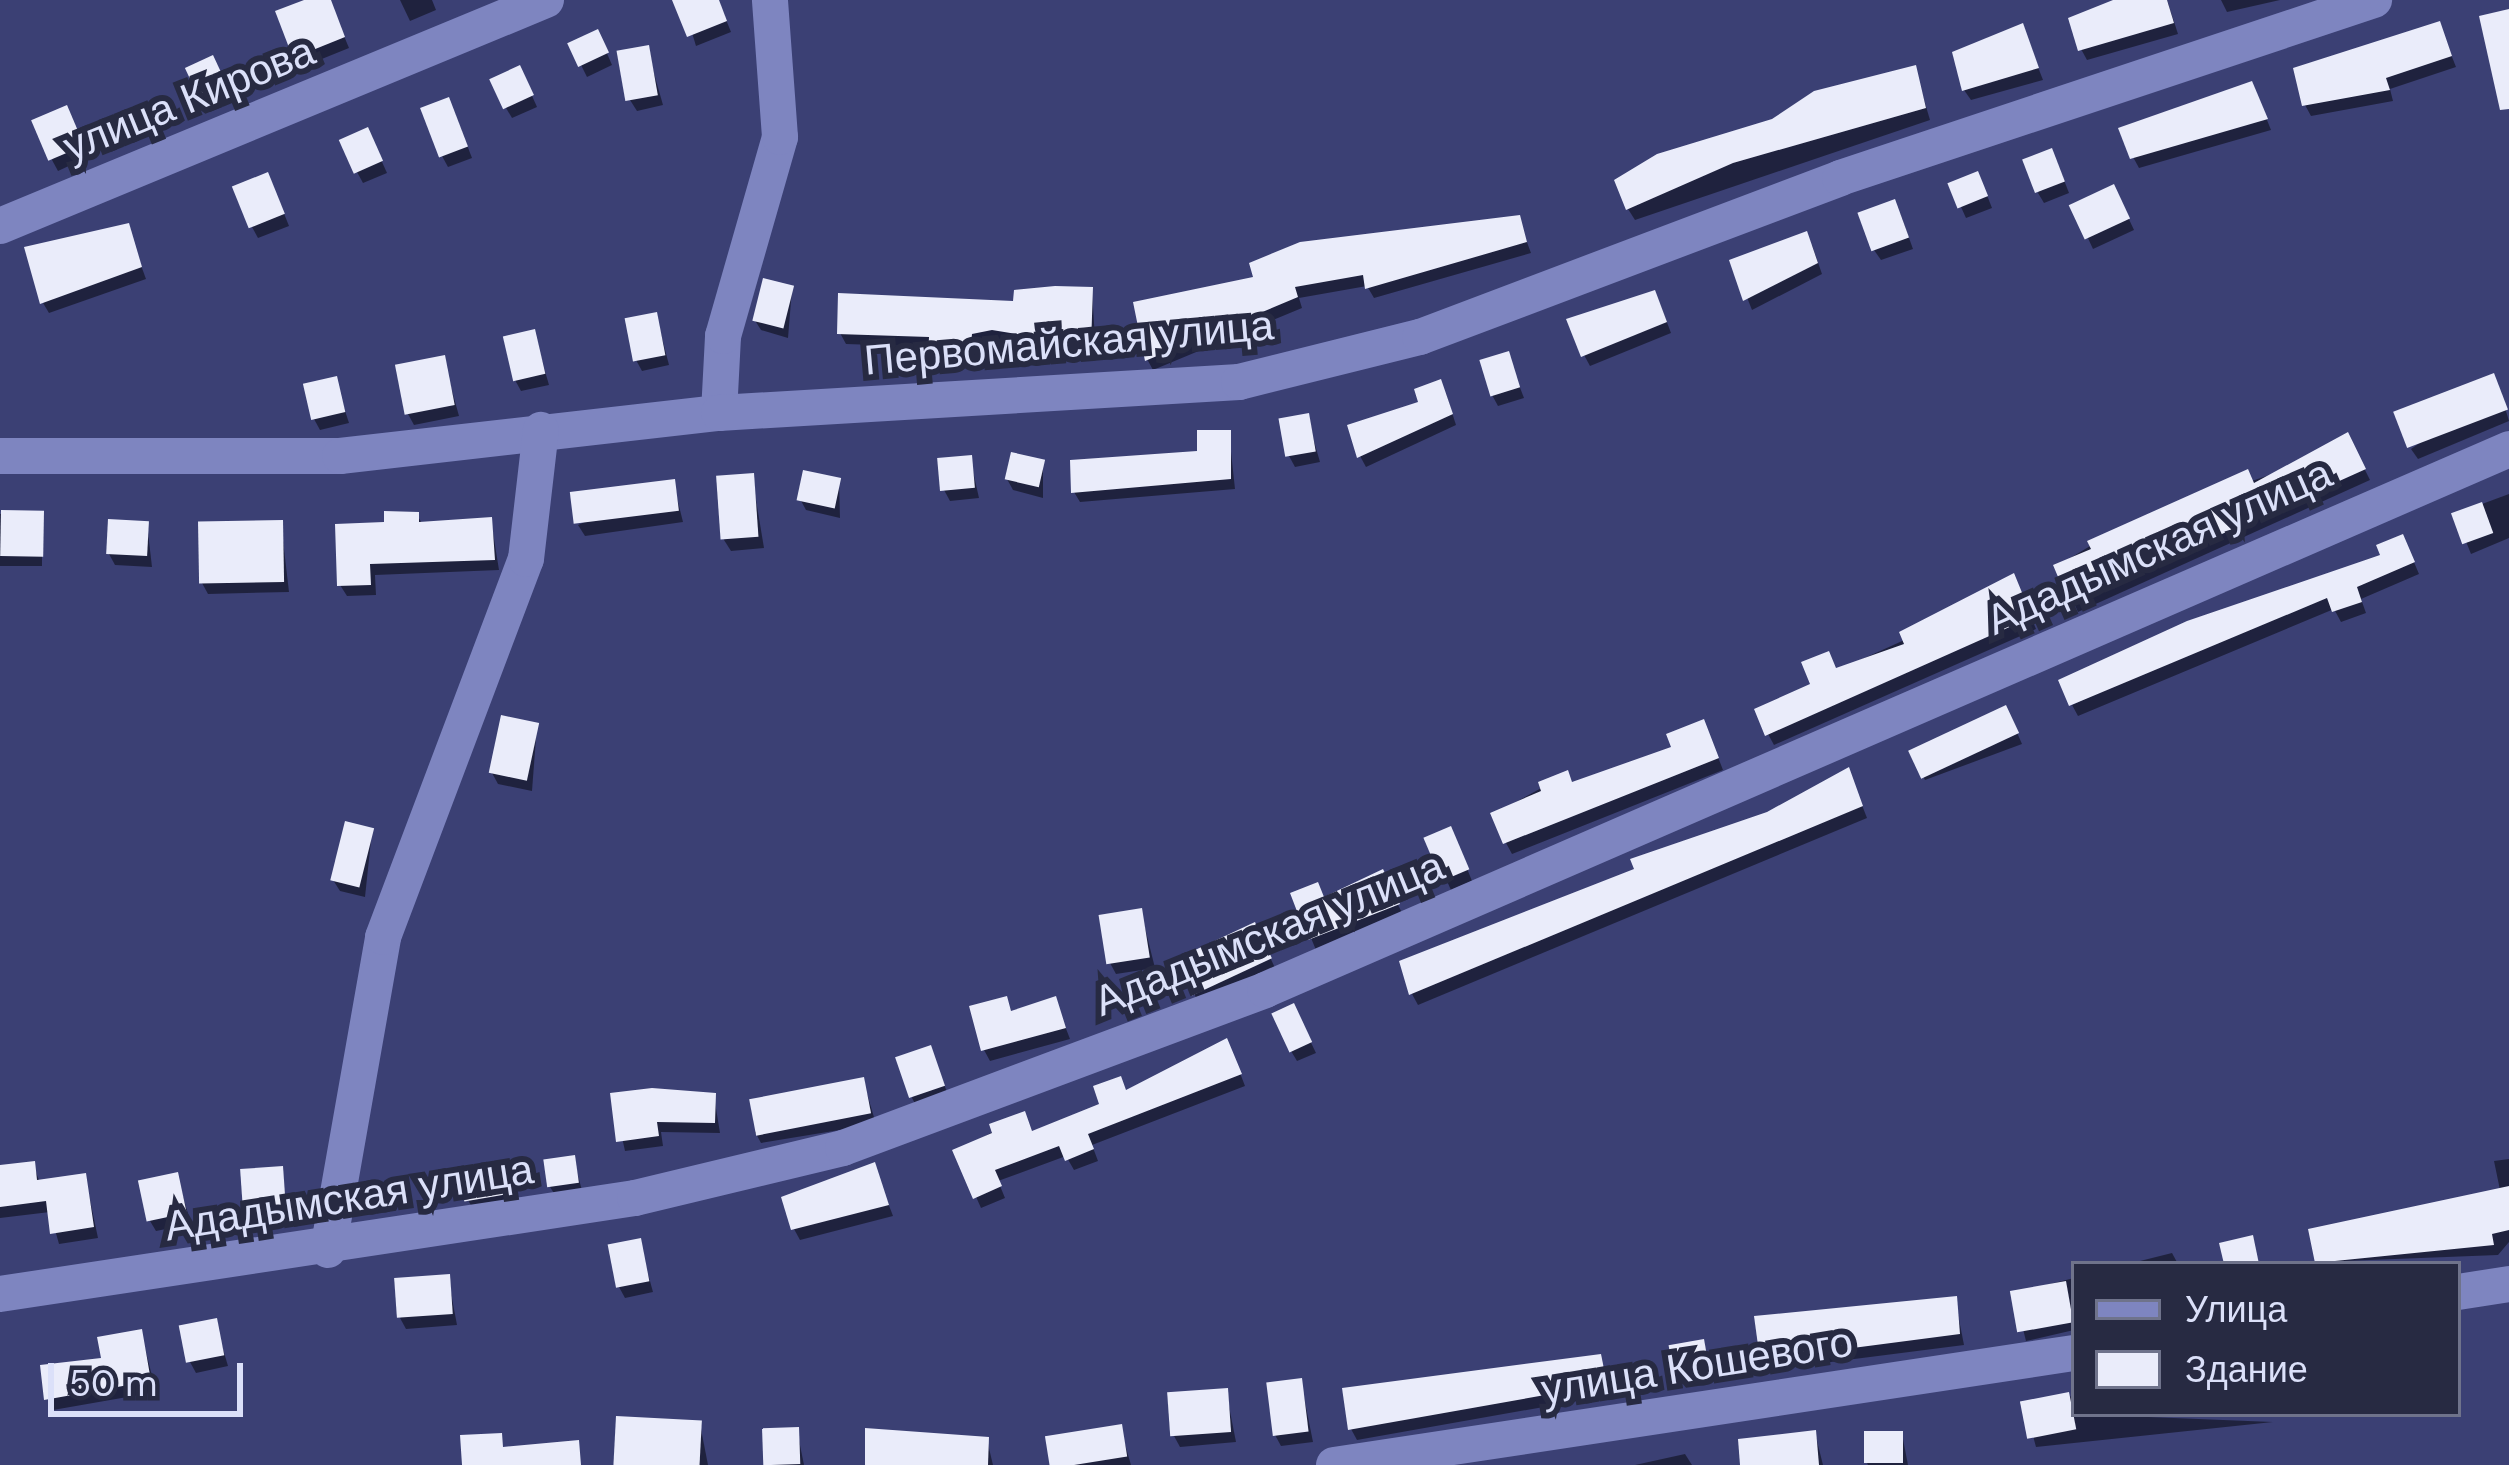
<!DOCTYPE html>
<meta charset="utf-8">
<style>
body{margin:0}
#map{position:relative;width:2509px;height:1465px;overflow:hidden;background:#3b4074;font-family:"DM Sans",sans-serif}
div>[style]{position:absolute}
.shadow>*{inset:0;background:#0007;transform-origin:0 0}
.building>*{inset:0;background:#eaecfa;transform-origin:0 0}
.minor>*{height:36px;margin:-18px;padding:0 18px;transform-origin:18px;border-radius:18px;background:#7e85c0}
span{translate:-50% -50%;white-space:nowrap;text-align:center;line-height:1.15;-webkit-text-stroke:12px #272a42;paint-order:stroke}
.street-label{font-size:42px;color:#dbe0f9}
.legend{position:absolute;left:2071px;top:1261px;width:390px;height:156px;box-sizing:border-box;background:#272a42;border:3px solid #6f738b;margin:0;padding:15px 21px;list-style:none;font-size:36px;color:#dbe0f9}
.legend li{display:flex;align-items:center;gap:24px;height:60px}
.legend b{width:60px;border:3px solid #6f738b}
.scale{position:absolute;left:48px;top:1363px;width:195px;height:54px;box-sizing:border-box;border:6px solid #dbe0f9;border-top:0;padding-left:15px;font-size:36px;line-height:42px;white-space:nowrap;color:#dbe0f9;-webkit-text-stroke:9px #272a42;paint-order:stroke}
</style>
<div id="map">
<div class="shadow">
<i style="clip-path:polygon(313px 0,329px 0,349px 48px,302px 67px)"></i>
<i style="clip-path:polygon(400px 0,432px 0,436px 10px,410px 21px)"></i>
<i style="clip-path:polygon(682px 0,718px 0,731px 32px,696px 46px)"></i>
<i style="clip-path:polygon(2116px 0,2167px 0,2178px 34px,2087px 60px,2081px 49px)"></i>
<i style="clip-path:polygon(2221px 0,2280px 0,2227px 12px)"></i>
<i style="clip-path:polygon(2439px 24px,2456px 67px,2390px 89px,2393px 101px,2311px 116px,2305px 105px)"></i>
<i style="clip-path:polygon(2022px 26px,2043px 80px,1971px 100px,1964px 90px)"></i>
<i style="clip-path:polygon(603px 44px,612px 65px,587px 77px,571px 45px)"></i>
<i style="clip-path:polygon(647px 49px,663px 105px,637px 111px,630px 100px)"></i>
<i style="clip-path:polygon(1915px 69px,1930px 120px,1635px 220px,1628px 209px,1617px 182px)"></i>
<i style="clip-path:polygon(189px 70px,218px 70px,232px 101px,209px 111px)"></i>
<i style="clip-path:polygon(525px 80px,537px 107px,512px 118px,506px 108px)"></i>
<i style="clip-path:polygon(2257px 95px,2271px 130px,2139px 168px,2133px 157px)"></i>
<i style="clip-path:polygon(454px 111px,472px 158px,448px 167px,442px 156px)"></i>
<i style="clip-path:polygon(71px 119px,88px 157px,58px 171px,52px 160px)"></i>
<i style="clip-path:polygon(373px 142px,387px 173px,363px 183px,357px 172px)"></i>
<i style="clip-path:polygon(2057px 162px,2069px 193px,2044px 203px,2038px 193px)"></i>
<i style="clip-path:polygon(1951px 185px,1983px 185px,1992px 208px,1966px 218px)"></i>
<i style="clip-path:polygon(273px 186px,289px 226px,258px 238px,252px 227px)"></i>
<i style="clip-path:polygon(2119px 198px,2134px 230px,2093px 249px,2073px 206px)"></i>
<i style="clip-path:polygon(1900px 213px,1913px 249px,1881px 260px,1874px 250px)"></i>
<i style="clip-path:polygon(1518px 218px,1531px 253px,1374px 298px,1367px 286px,1299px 298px,1302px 308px,1153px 370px,1147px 359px,1137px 305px)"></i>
<i style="clip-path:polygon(127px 227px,146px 279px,49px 313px,43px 303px)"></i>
<i style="clip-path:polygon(1812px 245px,1822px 274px,1752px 310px,1733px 262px)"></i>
<i style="clip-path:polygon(792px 289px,788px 338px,761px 330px,754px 319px)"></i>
<i style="clip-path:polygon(1092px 290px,1096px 356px,999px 340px,976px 345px,975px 368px,937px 366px,931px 347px,846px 344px,840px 333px)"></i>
<i style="clip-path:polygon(1660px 304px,1671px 333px,1590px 366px,1584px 355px)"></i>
<i style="clip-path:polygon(656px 315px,669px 365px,642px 371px,636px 360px)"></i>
<i style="clip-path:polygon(534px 333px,549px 385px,521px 391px,515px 380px)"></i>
<i style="clip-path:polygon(1507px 354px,1524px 398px,1498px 406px,1492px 395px)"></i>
<i style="clip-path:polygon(443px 358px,459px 416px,414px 425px,408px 414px)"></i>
<i style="clip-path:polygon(335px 380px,349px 423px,320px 430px,314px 419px)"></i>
<i style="clip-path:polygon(2499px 388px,2509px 421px,2418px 459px,2411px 449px)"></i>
<i style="clip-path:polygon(1446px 394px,1456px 425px,1366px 467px,1360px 456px)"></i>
<i style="clip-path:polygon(1307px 417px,1320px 462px,1295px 467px,1289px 456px)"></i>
<i style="clip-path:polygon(1229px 433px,1235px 489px,1080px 502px,1074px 492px,1200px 454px)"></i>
<i style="clip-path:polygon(2353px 446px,2370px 480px,2078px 612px,2057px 566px,2125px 525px)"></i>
<i style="clip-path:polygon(970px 458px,979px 498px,950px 501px,944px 490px)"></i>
<i style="clip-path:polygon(1043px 463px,1043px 498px,1013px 490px,1007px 479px)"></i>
<i style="clip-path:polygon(752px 476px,764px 548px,731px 551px,724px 540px)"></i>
<i style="clip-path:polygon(839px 481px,840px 518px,806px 510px,800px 499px)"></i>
<i style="clip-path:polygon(673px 482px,683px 522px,585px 536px,578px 525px)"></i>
<i style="clip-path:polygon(2509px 494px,2509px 538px,2471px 554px,2455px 514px)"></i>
<i style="left:0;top:514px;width:42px;height:52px"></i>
<i style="clip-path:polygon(417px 515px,423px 525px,491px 520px,499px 570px,375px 575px,376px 595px,347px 596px,340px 585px,387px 524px)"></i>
<i style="clip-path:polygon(281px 523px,289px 592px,208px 594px,202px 583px)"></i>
<i style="clip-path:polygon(147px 524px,152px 567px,115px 565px,109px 554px)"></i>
<i style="clip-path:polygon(2408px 548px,2419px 574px,2361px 599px,2366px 613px,2341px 622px,2334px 609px,2078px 716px,2072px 705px)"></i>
<i style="clip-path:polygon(2019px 588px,2036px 629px,1774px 745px,1768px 734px,1836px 671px)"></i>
<i style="clip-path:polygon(2011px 719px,2022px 744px,1925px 780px,1919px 769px)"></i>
<i style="clip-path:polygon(537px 725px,532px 791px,498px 784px,492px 773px)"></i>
<i style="clip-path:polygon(1709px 734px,1723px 770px,1512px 854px,1506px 843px,1494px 814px,1567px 774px,1573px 785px)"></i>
<i style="clip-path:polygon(1853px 782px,1867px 818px,1418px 1005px,1412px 994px,1403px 963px)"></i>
<i style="clip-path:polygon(372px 831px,365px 897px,340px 891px,333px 880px)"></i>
<i style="clip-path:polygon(1428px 839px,1456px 841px,1472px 881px,1451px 890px)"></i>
<i style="clip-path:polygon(1388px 884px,1403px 915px,1316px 950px,1293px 895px,1325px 900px)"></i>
<i style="clip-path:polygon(1141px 912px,1155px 968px,1116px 974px,1110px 963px)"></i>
<i style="clip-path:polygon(1260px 936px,1276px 970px,1198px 1002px,1179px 960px)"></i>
<i style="clip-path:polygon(1005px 1000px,1012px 1014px,1055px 1000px,1070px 1039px,990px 1061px,984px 1050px)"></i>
<i style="clip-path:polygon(1299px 1018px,1316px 1053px,1297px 1061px,1291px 1051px)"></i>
<i style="clip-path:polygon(930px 1049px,949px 1097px,918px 1109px,912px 1098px)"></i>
<i style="clip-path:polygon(1232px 1052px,1245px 1086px,1092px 1145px,1098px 1161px,1074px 1170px,1066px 1156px,998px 1181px,1005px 1198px,981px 1208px,956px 1152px,1024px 1115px,1033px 1134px)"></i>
<i style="clip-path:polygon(863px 1080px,876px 1124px,761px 1143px,755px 1132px)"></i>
<i style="clip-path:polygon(613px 1096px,714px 1096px,720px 1133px,661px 1132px,663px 1146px,625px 1151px)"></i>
<i style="clip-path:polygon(573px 1158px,583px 1194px,557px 1198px,550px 1187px)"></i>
<i style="clip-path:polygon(2509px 1159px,2509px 1242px,2498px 1255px,2318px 1262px,2500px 1190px,2494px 1161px)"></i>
<i style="clip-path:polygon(33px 1164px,40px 1183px,85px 1176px,98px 1238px,59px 1244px,50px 1212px,0 1218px,0 1168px)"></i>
<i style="clip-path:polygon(874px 1166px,893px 1216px,800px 1240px,794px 1229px)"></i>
<i style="clip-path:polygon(281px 1169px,290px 1223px,253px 1226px,247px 1215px)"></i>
<i style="clip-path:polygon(177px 1176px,191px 1224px,156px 1231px,150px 1221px)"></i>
<i style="clip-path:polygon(499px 1176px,508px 1206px,474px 1211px,468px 1200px)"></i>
<i style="clip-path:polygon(639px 1241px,653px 1292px,625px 1298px,619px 1287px)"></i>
<i style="clip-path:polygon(2172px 1253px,2178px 1264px,2128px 1264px)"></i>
<i style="clip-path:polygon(448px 1277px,457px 1325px,406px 1329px,400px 1318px)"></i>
<i style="clip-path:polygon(2074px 1278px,2074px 1330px,2026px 1341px,2014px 1293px)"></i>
<i style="clip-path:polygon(1955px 1299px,1964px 1345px,1769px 1370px,1763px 1359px)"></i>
<i style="clip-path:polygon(215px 1322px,228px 1366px,196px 1373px,190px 1362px)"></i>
<i style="clip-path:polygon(141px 1332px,156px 1392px,53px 1410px,43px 1367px,104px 1361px)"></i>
<i style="clip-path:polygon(1703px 1342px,1713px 1377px,1682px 1383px,1676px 1372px)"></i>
<i style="clip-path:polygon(1599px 1357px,1611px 1395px,1357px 1440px,1351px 1429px)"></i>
<i style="clip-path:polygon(1301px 1382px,1313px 1442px,1281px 1446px,1275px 1435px)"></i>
<i style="clip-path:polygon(1226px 1391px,1236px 1442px,1180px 1447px,1174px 1436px)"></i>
<i style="clip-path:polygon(2074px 1396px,2074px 1414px,2273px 1422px,2036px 1447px,2024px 1403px)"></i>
<i style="clip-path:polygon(700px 1424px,708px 1465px,619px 1465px)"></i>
<i style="clip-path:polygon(1120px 1427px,1131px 1465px,1050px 1465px,1048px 1437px)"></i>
<i style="clip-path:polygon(797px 1430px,804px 1465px,767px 1465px,765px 1431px)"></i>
<i style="clip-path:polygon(1815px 1433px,1823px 1465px,1743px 1465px)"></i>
<i style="clip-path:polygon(1902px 1434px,1908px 1465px,1868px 1465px,1867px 1463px)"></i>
<i style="clip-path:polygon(987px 1440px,993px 1465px,868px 1465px)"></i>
<i style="clip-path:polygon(1685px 1454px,1692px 1465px,1635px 1465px)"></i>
</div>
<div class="building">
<i style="clip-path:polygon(304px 0,331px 0,345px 37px,293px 58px,275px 11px)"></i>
<i style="clip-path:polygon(672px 0,719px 0,727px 21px,687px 37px)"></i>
<i style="clip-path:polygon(2113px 0,2167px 0,2174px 23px,2078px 51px,2068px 18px)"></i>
<i style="clip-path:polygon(2509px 9px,2509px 109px,2500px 110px,2479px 16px)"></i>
<i style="clip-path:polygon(2440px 21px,2452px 56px,2386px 78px,2390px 90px,2302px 106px,2293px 68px)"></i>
<i style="clip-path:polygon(2023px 23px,2039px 68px,1962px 91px,1952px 52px)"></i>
<i style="left:598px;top:29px;width:26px;height:34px;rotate:65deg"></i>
<i style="left:649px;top:45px;width:51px;height:33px;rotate:80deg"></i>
<i style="left:213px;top:55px;width:38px;height:31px;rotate:65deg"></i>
<i style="left:520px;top:65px;width:33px;height:34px;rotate:65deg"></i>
<i style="clip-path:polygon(1916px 65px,1926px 108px,1733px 163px,1626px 210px,1614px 180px,1657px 154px,1772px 119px,1814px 91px)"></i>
<i style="clip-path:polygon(2252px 81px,2268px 119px,2130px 159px,2118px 128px)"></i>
<i style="left:449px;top:97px;width:53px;height:31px;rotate:69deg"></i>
<i style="left:67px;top:105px;width:44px;height:39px;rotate:67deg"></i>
<i style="left:368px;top:127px;width:37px;height:32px;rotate:66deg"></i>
<i style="left:2052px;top:148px;width:36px;height:32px;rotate:69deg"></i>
<i style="left:1978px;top:171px;width:27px;height:33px;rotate:68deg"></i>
<i style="left:268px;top:172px;width:45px;height:39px;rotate:68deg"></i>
<i style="left:2114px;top:184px;width:38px;height:50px;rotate:65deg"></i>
<i style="left:1895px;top:199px;width:41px;height:40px;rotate:70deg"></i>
<i style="clip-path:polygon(1520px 215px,1527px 242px,1365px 289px,1363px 275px,1295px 287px,1298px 297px,1145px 361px,1133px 302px,1253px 277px,1249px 263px,1300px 242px)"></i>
<i style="clip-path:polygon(129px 223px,142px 267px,40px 304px,24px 247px)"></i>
<i style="clip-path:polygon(1807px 231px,1818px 263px,1743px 301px,1729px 260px)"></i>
<i style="left:763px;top:278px;width:32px;height:44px;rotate:14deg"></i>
<i style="clip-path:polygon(1055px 286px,1093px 287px,1091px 346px,992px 330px,972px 334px,970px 358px,928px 355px,929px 337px,837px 334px,838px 293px,1013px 301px,1014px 290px)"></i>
<i style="clip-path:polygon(1655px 290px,1667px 322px,1581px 357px,1566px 319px)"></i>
<i style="left:657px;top:312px;width:44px;height:33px;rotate:79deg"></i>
<i style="left:535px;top:329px;width:46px;height:33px;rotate:77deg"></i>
<i style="left:1509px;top:351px;width:38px;height:31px;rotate:73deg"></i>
<i style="left:445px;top:355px;width:51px;height:51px;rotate:79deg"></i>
<i style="left:2494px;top:373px;width:39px;height:108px;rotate:69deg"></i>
<i style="left:337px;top:376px;width:37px;height:35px;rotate:77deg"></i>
<i style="clip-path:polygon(1441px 379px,1453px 414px,1357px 458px,1347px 425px,1418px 402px,1414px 389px)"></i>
<i style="left:1309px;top:413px;width:39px;height:31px;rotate:80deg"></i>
<i style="clip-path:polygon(1197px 430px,1231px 430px,1231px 479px,1071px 493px,1070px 460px,1197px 451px)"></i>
<i style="clip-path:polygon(2348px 432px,2366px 469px,2069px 603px,2053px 565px,2091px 549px,2087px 541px,2248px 469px,2254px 483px)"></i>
<i style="left:1011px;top:452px;width:35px;height:28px;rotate:13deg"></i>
<i style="left:972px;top:455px;width:33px;height:35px;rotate:85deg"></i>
<i style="left:803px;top:470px;width:39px;height:31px;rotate:12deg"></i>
<i style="left:754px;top:473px;width:64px;height:38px;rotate:86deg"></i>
<i style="left:675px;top:479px;width:32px;height:106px;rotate:83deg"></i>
<i style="left:2482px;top:502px;width:33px;height:33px;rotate:70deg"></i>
<i style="left:1px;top:510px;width:43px;height:46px;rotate:1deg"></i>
<i style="clip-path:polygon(384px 511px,419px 512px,419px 522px,492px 517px,495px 560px,370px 564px,371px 585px,337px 586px,335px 524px,384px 522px)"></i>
<i style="left:108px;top:519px;width:41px;height:35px;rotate:3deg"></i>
<i style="left:283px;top:520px;width:62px;height:85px;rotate:89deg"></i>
<i style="clip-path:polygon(2403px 534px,2415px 562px,2357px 587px,2362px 602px,2332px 612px,2327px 598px,2069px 706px,2058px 680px,2187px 621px,2380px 555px,2376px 545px)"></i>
<i style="clip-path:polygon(2014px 573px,2032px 617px,1765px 736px,1754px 709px,1810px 684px,1801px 662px,1829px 651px,1836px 668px,1904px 644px,1899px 632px)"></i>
<i style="left:2006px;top:705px;width:31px;height:108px;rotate:65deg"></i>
<i style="left:501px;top:715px;width:39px;height:59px;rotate:12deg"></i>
<i style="clip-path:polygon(1704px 719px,1719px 758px,1503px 844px,1490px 813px,1541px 791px,1538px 782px,1568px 770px,1572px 782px,1671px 747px,1666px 734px)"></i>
<i style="clip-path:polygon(1849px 767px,1863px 806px,1409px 995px,1399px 961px,1634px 869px,1630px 859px,1767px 812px)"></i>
<i style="left:345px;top:821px;width:30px;height:61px;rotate:14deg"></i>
<i style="left:1451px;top:826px;width:47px;height:30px;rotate:67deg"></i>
<i style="clip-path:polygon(1383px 869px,1400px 904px,1308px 940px,1290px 893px,1318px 882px,1324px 897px)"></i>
<i style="left:1142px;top:908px;width:50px;height:44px;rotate:81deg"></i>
<i style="left:1255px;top:922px;width:40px;height:88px;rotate:65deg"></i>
<i style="clip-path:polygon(1007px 996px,1011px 1011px,1056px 996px,1066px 1028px,981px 1051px,969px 1006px)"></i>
<i style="left:1294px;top:1003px;width:43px;height:25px;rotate:65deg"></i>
<i style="clip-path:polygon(1227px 1038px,1242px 1074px,1088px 1134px,1094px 1149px,1065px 1161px,1059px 1146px,995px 1170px,1002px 1186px,973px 1199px,952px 1150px,992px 1133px,989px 1124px,1025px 1111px,1032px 1131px,1099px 1104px,1093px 1086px,1121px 1076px,1126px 1090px)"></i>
<i style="left:931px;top:1045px;width:43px;height:38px;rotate:71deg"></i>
<i style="left:864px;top:1077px;width:37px;height:117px;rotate:79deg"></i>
<i style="clip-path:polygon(652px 1088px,716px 1093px,715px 1123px,657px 1122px,659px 1136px,616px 1142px,610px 1093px)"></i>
<i style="left:575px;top:1155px;width:28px;height:32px;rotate:82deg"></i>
<i style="clip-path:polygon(35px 1161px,37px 1180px,86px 1173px,94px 1227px,50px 1234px,46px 1201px,0 1207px,0 1165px)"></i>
<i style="clip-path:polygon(875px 1162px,889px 1205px,791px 1230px,781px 1197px)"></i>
<i style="left:283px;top:1166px;width:46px;height:43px;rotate:86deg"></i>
<i style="left:178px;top:1172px;width:42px;height:41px;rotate:78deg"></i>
<i style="left:500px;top:1173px;width:22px;height:40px;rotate:80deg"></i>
<i style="clip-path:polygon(2509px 1186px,2509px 1230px,2492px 1234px,2494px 1245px,2315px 1263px,2308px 1229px)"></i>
<i style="clip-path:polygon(2253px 1235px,2259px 1264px,2224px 1264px,2219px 1243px)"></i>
<i style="left:641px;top:1238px;width:44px;height:34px;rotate:79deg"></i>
<i style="left:450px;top:1274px;width:40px;height:56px;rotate:86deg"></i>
<i style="left:2066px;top:1281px;width:42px;height:57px;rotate:80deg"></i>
<i style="clip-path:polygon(1957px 1296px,1960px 1334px,1760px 1360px,1754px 1316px)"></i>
<i style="left:217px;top:1318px;width:38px;height:39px;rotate:79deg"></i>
<i style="clip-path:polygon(142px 1329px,151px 1381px,44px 1400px,40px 1365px,101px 1358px,97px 1337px)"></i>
<i style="left:1704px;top:1339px;width:27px;height:36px;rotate:80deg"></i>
<i style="clip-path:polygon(1601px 1354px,1607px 1384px,1348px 1430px,1342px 1388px)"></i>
<i style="left:1302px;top:1378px;width:54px;height:36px;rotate:83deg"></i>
<i style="left:1228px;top:1388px;width:44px;height:61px;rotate:86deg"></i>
<i style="left:2069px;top:1392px;width:38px;height:50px;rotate:79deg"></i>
<i style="left:616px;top:1416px;width:86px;height:49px;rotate:3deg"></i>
<i style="left:1122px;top:1424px;width:33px;height:78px;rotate:81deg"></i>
<i style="left:799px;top:1427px;width:37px;height:37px;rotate:88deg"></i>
<i style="clip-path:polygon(865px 1428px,989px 1437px,988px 1465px,865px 1465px)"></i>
<i style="clip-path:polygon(1816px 1430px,1819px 1465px,1740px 1465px,1738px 1439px)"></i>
<i style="left:1864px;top:1431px;width:39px;height:32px"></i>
<i style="clip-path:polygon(502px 1433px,503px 1447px,579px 1440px,581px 1465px,462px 1465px,460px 1435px)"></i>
</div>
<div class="minor">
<i style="left:0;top:226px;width:591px;rotate:-22.49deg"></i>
<i style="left:719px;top:413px;width:77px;rotate:-87deg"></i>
<i style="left:723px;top:336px;width:207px;rotate:-74deg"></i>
<i style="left:780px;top:137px;width:137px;rotate:-94.2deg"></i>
<i style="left:0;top:456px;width:340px"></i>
<i style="left:340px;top:456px;width:381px;rotate:-6.5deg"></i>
<i style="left:719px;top:413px;width:521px;rotate:-3.41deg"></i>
<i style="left:1239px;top:382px;width:187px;rotate:-14deg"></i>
<i style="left:1420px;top:337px;width:449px;rotate:-20.7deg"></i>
<i style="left:1840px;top:178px;width:563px;rotate:-18.43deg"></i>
<i style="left:328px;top:1250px;width:318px;rotate:-80deg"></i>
<i style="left:383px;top:937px;width:404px;rotate:-69.3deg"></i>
<i style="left:526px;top:559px;width:130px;rotate:-83.4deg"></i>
<i style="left:2458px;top:1292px;width:52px;rotate:-8.9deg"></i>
<i style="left:0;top:1294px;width:642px;rotate:-8.6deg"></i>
<i style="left:635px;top:1198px;width:214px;rotate:-13.5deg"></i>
<i style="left:843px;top:1148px;width:451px;rotate:-20.5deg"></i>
<i style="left:1265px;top:990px;width:1357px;rotate:-23.5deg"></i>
<i style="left:1334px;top:1465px;width:748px;rotate:-8.61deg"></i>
</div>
<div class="street-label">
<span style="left:189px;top:99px;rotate:-22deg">улица Кирова</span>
<span style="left:1069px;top:343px;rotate:-5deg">Первомайская улица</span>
<span style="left:2159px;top:547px;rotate:-24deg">Ададымская улица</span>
<span style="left:1269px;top:934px;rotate:-22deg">Ададымская улица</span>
<span style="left:349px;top:1198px;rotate:-9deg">Ададымская улица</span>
<span style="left:1697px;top:1366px;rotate:-9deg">улица Кошевого</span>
</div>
<ul class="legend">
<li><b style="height:15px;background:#7e85c0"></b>Улица</li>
<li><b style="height:33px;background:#eaecfa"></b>Здание</li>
</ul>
<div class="scale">50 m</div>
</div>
